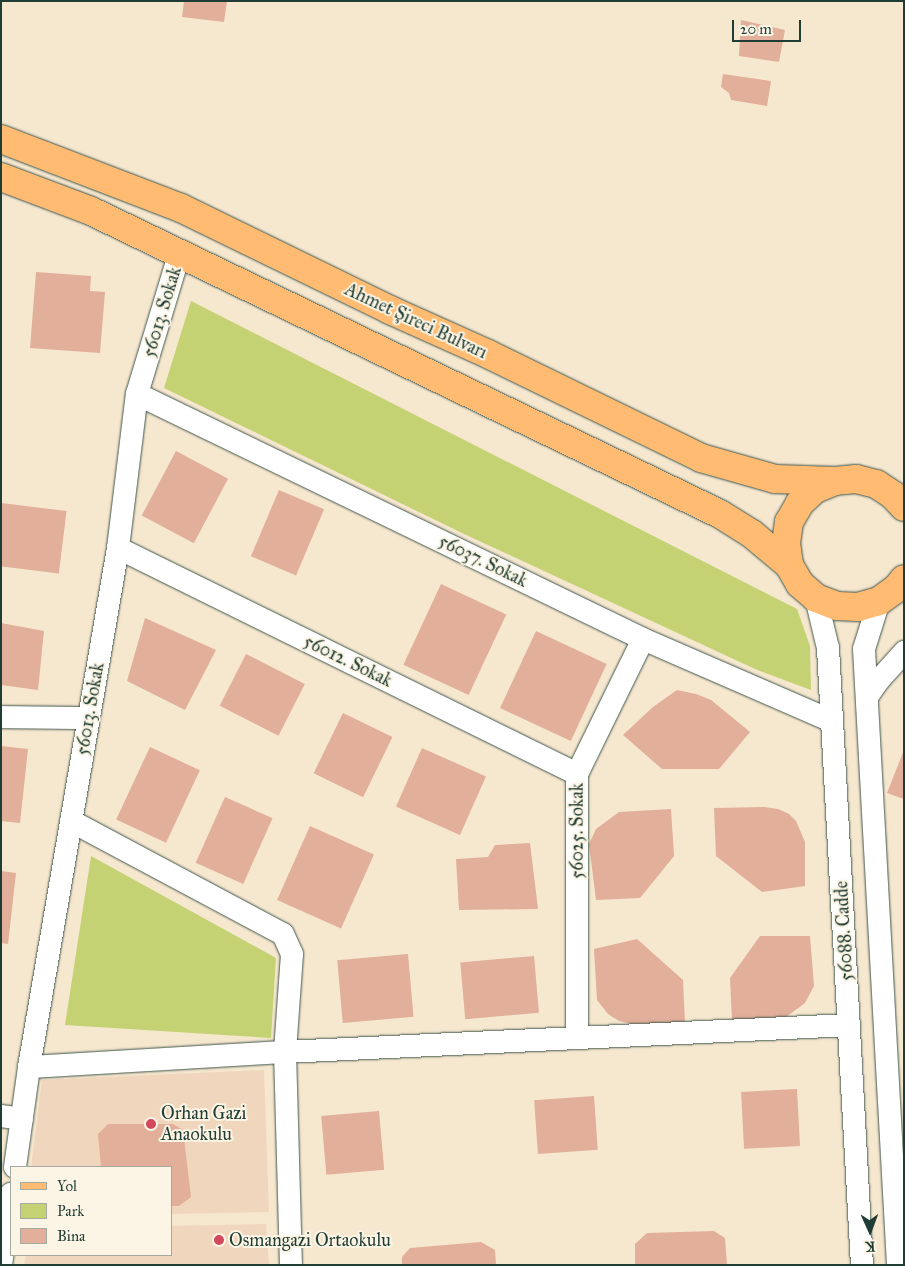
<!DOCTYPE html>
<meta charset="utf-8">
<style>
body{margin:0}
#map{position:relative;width:905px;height:1266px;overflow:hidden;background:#f6e7cf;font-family:"IM FELL Great Primer",serif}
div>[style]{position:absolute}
.built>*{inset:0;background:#f0d6bc}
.green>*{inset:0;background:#c4d274}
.building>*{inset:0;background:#e1af9a;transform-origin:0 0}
.roads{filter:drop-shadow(0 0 1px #3f564b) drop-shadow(0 0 1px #3f564b)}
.minor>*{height:22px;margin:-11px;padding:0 11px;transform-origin:11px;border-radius:11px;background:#fff}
.major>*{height:28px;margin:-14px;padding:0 14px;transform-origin:14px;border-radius:14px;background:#ffbb71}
.dots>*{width:14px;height:14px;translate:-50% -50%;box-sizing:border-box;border:2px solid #fcf5e5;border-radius:50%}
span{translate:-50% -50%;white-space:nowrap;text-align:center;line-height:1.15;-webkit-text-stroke:4px #fcf5e5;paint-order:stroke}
.street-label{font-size:18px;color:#1f3d34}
.poi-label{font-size:18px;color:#1f3d34}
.left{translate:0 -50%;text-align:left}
.frame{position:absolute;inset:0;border:2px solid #1f3d34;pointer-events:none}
.legend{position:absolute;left:10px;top:1166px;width:162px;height:90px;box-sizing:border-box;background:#fcf5e5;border:1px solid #a4ab9e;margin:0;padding:6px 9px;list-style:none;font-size:15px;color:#1f3d34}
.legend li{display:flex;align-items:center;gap:10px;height:25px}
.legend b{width:25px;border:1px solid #a4ab9e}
.north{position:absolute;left:845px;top:1206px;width:50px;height:50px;-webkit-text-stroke:4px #fcf5e5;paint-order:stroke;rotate:178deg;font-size:14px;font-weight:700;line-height:20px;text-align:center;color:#1f3d34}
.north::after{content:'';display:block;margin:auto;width:18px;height:22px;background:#1f3d34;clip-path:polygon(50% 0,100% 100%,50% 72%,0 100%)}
.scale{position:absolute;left:732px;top:20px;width:69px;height:22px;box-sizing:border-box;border:2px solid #1f3d34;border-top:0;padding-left:6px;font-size:15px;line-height:18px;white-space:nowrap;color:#1f3d34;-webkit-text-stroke:4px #fcf5e5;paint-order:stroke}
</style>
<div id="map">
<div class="built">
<i style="clip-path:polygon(264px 1070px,269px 1212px,171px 1214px,171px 1167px,31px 1167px,42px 1080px)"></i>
<i style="clip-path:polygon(266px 1224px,269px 1265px,24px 1265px,26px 1255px,171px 1255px,171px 1226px)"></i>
</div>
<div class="green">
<i style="clip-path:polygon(191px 301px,797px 609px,810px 646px,811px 690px,755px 669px,462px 533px,164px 388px)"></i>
<i style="clip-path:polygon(91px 856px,276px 958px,271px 1038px,65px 1025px)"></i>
</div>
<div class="building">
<i style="clip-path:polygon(184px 1px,227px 1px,224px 22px,182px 17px)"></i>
<i style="clip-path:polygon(741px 20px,785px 30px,779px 62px,739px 56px)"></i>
<i style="clip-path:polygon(723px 74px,771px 81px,767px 106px,731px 100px,729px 93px,721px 87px)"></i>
<i style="clip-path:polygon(36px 272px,91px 276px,90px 291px,105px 292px,100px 353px,30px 348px)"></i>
<i style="left:176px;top:451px;width:59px;height:73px;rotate:28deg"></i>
<i style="left:279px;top:490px;width:49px;height:72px;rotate:23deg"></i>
<i style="left:1px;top:503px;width:66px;height:63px;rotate:7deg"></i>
<i style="left:441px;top:584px;width:72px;height:89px;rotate:25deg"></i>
<i style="clip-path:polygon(145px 618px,216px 650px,185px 710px,127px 681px)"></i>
<i style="clip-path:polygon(1px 623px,44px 631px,38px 690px,1px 685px)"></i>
<i style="left:536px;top:631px;width:78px;height:85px;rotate:25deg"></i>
<i style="left:246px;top:654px;width:66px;height:58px;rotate:27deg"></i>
<i style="clip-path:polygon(677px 690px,696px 694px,711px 700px,750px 732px,719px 769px,662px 769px,623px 735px,653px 707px)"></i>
<i style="left:343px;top:713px;width:55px;height:67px;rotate:26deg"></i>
<i style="clip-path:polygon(1px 746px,28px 749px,20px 823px,1px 821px)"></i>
<i style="left:150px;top:747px;width:55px;height:80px;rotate:25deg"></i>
<i style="left:422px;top:748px;width:70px;height:64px;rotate:24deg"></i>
<i style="clip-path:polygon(904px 750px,904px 799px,887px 793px)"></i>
<i style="left:225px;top:797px;width:52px;height:72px;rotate:24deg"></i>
<i style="clip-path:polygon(764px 807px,778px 809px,789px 814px,796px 821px,805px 842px,805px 886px,762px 892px,716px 856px,714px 808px)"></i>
<i style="clip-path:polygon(671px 809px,674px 856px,640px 898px,596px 900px,589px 844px,596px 829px,619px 812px)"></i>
<i style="left:310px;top:826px;width:70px;height:81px;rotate:24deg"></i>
<i style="clip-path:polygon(530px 843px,538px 909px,459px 910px,456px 859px,488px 857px,495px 845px)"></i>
<i style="clip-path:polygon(1px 871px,16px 873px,8px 944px,1px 943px)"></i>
<i style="clip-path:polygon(760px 936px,810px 936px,814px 986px,805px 1003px,786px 1017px,732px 1020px,730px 978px)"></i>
<i style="clip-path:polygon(637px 939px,683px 980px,685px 1023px,631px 1024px,619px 1021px,608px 1014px,597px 1000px,594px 949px)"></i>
<i style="left:408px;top:954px;width:63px;height:71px;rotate:85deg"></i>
<i style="left:534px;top:956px;width:57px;height:74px;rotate:85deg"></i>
<i style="left:797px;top:1089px;width:57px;height:56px;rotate:87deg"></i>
<i style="left:594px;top:1096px;width:54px;height:60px;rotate:86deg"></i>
<i style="left:379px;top:1111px;width:59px;height:58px;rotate:85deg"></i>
<i style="clip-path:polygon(108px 1124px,173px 1124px,183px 1130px,191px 1197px,179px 1206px,171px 1206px,171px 1167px,101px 1167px,98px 1134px)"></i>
<i style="clip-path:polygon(714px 1231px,725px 1238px,727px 1265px,635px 1265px,635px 1244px,647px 1233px)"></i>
<i style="clip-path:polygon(481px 1242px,495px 1250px,496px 1265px,402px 1265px,402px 1257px,410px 1248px)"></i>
</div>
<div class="roads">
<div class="minor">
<i style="left:137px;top:394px;width:562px;rotate:25.84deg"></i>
<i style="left:643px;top:639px;width:206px;rotate:23.5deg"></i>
<i style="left:118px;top:548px;width:512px;rotate:26.21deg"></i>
<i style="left:816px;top:598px;width:51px;rotate:76.5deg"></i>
<i style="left:828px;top:648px;width:618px;rotate:86.85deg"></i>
<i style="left:879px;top:601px;width:50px;rotate:107.4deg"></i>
<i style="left:864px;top:649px;width:617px;rotate:86.84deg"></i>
<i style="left:867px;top:697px;width:21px;rotate:-55deg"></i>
<i style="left:879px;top:680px;width:38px;rotate:-48deg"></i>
<i style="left:1px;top:717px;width:87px;rotate:0.7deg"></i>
<i style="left:71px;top:821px;width:240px;rotate:28.1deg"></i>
<i style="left:283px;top:934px;width:22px;rotate:66deg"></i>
<i style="left:292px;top:954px;width:98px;rotate:94.1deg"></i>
<i style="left:285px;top:1052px;width:213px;rotate:88.4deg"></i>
<i style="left:577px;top:1038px;width:264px;rotate:-90deg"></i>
<i style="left:577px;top:774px;width:150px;rotate:-63.9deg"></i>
<i style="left:29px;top:1067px;width:256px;rotate:-3.4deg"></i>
<i style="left:285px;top:1052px;width:565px;rotate:-2.74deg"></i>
<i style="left:1px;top:1116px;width:21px;rotate:8deg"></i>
<i style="left:15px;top:1167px;width:101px;rotate:-82deg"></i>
<i style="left:29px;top:1067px;width:527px;rotate:-80.27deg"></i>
<i style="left:118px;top:548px;width:155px;rotate:-83deg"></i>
<i style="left:137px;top:394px;width:145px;rotate:-73.2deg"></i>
<i style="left:1px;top:1265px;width:72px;rotate:-82deg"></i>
</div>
<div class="major">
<i style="left:1px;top:139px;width:193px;rotate:21deg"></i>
<i style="left:181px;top:208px;width:233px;rotate:26deg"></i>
<i style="left:390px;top:310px;width:107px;rotate:24.2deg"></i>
<i style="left:488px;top:354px;width:237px;rotate:26deg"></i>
<i style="left:701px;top:458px;width:77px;rotate:15.8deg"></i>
<i style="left:775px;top:479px;width:60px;rotate:1.9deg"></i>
<i style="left:1px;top:177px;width:96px;rotate:20.7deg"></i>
<i style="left:91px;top:211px;width:698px;rotate:25.72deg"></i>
<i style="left:720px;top:514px;width:38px;rotate:32deg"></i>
<i style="left:752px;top:534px;width:48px;rotate:40deg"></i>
<i style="left:904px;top:507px;width:16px;rotate:-133deg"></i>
<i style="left:893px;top:495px;width:20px;rotate:-147deg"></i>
<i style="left:876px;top:484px;width:21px;rotate:-166deg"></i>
<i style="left:856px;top:479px;width:21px;rotate:175deg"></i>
<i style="left:835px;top:481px;width:22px;rotate:158deg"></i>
<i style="left:815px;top:489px;width:21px;rotate:137deg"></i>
<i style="left:800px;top:503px;width:22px;rotate:120deg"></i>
<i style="left:789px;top:522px;width:21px;rotate:98deg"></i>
<i style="left:786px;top:543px;width:22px;rotate:82deg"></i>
<i style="left:789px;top:565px;width:22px;rotate:60deg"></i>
<i style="left:800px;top:584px;width:21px;rotate:41deg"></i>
<i style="left:816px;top:598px;width:22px;rotate:21deg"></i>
<i style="left:837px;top:606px;width:21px;rotate:3deg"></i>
<i style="left:858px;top:607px;width:22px;rotate:-16deg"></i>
<i style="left:879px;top:601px;width:22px;rotate:-36deg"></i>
<i style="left:897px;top:588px;width:11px;rotate:-52deg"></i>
</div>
</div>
<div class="dots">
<i style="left:151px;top:1124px;background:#d1495b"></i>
<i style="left:219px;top:1240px;background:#d1495b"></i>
</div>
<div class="street-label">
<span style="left:162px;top:312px;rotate:-73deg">56013. Sokak</span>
<span style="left:416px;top:321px;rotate:25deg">Ahmet Şireci Bulvarı</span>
<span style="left:483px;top:561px;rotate:26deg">56037. Sokak</span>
<span style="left:348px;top:661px;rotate:26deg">56012. Sokak</span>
<span style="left:90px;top:709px;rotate:-80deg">56013. Sokak</span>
<span style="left:577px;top:831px;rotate:-90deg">56025. Sokak</span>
<span style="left:844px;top:931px;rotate:-93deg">56088. Cadde</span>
</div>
<div class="poi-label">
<span class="left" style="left:161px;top:1124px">Orhan Gazi<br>Anaokulu</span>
<span class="left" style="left:229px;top:1240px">Osmangazi Ortaokulu</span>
</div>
<div class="frame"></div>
<ul class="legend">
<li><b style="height:6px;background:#ffbb71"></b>Yol</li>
<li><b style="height:14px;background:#c4d274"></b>Park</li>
<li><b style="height:14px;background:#e1af9a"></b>Bina</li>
</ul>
<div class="north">K</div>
<div class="scale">20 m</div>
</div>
